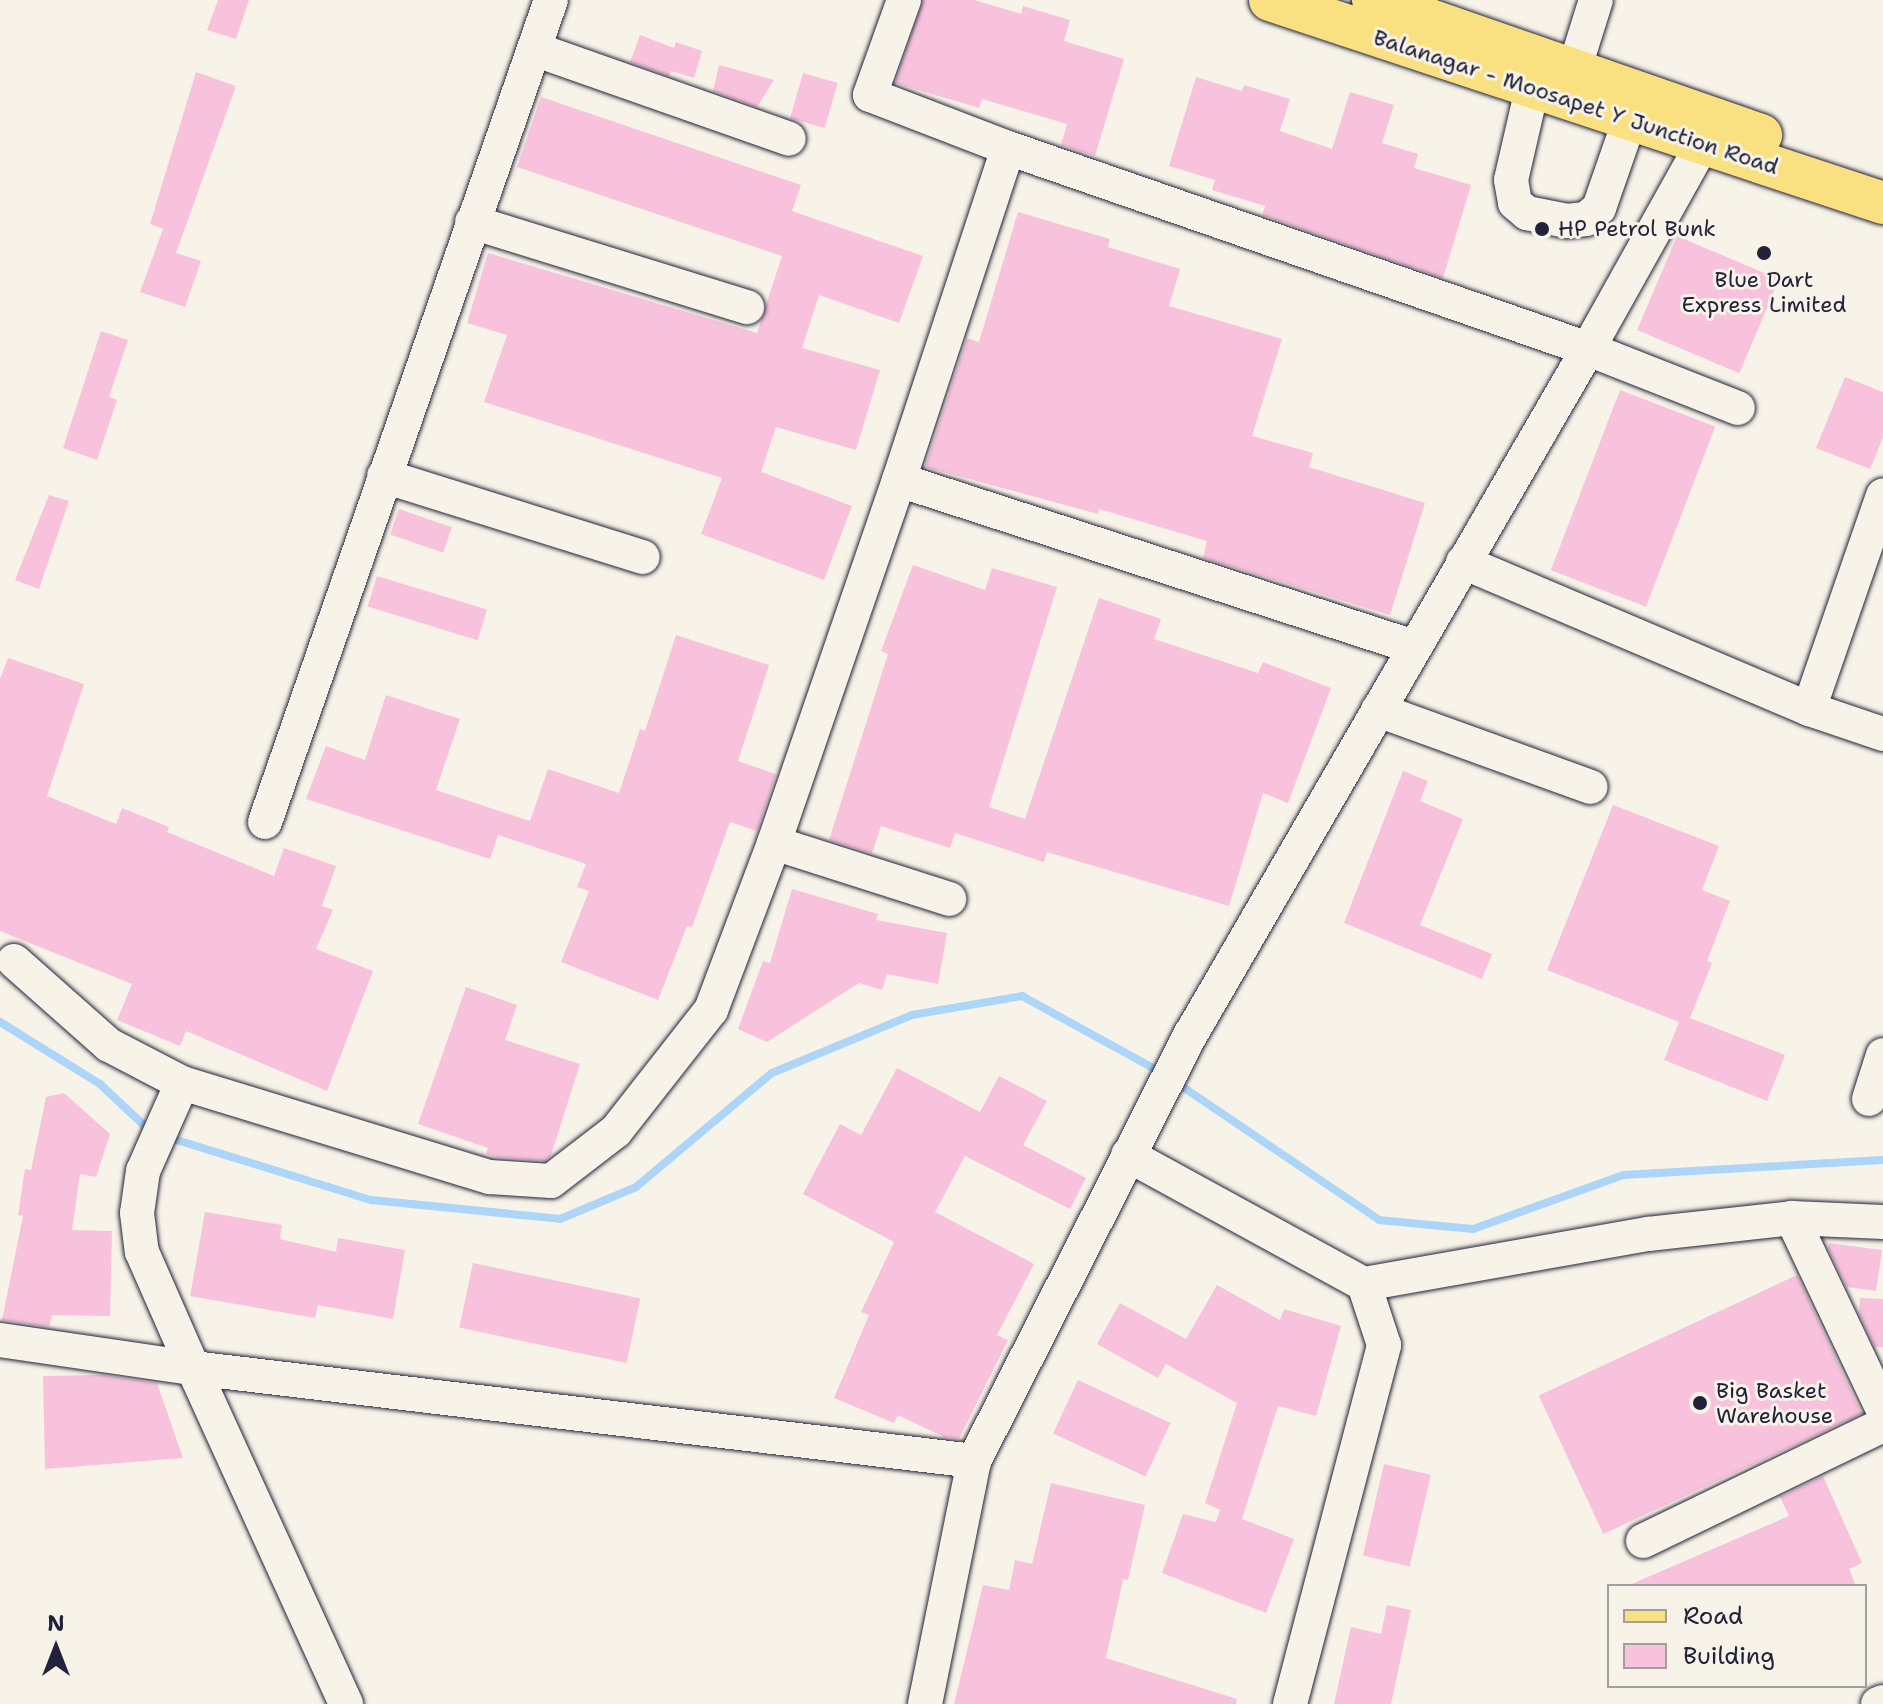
<!DOCTYPE html>
<style>
body{margin:0}
#map{position:relative;width:1883px;height:1704px;overflow:hidden;background:#f7f3e8;font-family:"Shantell Sans",sans-serif}
div>[style]{position:absolute}
.stream>*{height:8px;margin:-4px;padding:0 4px;transform-origin:4px;border-radius:4px;background:#acd5f7}
.building>*{inset:0;background:#f9c2dc;transform-origin:0 0}
.roads{filter:drop-shadow(0 0 2px #22223b) drop-shadow(0 0 2px #22223b)}
.minor>*{height:34px;margin:-17px;padding:0 17px;transform-origin:17px;border-radius:17px;background:#f7f3e8}
.major>*{height:42px;margin:-21px;padding:0 21px;transform-origin:21px;border-radius:21px;background:#f9e181}
.dots>*{width:22px;height:22px;translate:-50% -50%;box-sizing:border-box;border:4px solid #f7f3e8;border-radius:50%}
span{translate:-50% -50%;white-space:nowrap;text-align:center;line-height:1.15;-webkit-text-stroke:6px #f7f3e8;paint-order:stroke}
.street-label{font-size:22px;color:#22223b}
.poi-label{font-size:22px;color:#22223b}
.left{translate:0 -50%;text-align:left}
.legend{position:absolute;left:1607px;top:1584px;width:260px;height:104px;box-sizing:border-box;background:#f7f3e8;border:2px solid #a29fa3;margin:0;padding:10px 14px;list-style:none;font-size:24px;color:#22223b}
.legend li{display:flex;align-items:center;gap:16px;height:40px}
.legend b{width:40px;border:2px solid #a29fa3}
.north{position:absolute;left:16px;top:1608px;width:80px;height:80px;-webkit-text-stroke:6px #f7f3e8;paint-order:stroke;rotate:0deg;font-size:22px;font-weight:700;line-height:32px;text-align:center;color:#22223b}
.north::after{content:'';display:block;margin:auto;width:28px;height:36px;background:#22223b;clip-path:polygon(50% 0,100% 100%,50% 72%,0 100%)}
</style>
<div id="map">
<div class="stream">
<i style="left:0;top:1022px;width:118px;rotate:31.8deg"></i>
<i style="left:100px;top:1084px;width:69px;rotate:43.2deg"></i>
<i style="left:1177px;top:1083px;width:244px;rotate:34.1deg"></i>
<i style="left:1379px;top:1220px;width:94px;rotate:5.5deg"></i>
<i style="left:1473px;top:1229px;width:159px;rotate:-19.8deg"></i>
<i style="left:1623px;top:1175px;width:260px;rotate:-3.3deg"></i>
<i style="left:167px;top:1137px;width:214px;rotate:17.2deg"></i>
<i style="left:371px;top:1200px;width:190px;rotate:5.7deg"></i>
<i style="left:560px;top:1219px;width:82px;rotate:-22.8deg"></i>
<i style="left:636px;top:1187px;width:177px;rotate:-40deg"></i>
<i style="left:772px;top:1073px;width:152px;rotate:-22.5deg"></i>
<i style="left:912px;top:1015px;width:112px;rotate:-9.8deg"></i>
<i style="left:1022px;top:996px;width:160px;rotate:28.8deg"></i>
</div>
<div class="building">
<i style="clip-path:polygon(218px 0,249px 0,236px 39px,207px 30px)"></i>
<i style="clip-path:polygon(923px 0,974px 0,1021px 14px,1023px 6px,1070px 20px,1064px 41px,1124px 59px,1095px 156px,1061px 145px,1067px 124px,982px 99px,979px 108px,895px 83px)"></i>
<i style="clip-path:polygon(640px 35px,674px 48px,676px 42px,702px 51px,694px 78px,671px 71px,669px 76px,630px 62px)"></i>
<i style="clip-path:polygon(719px 65px,774px 80px,757px 107px,713px 91px)"></i>
<i style="clip-path:polygon(196px 72px,236px 86px,176px 253px,201px 261px,185px 307px,140px 292px,163px 229px,150px 224px)"></i>
<i style="left:803px;top:73px;width:36px;height:47px;rotate:16deg"></i>
<i style="clip-path:polygon(1196px 77px,1242px 91px,1244px 85px,1290px 99px,1280px 131px,1332px 149px,1350px 92px,1394px 105px,1382px 143px,1418px 154px,1414px 168px,1471px 185px,1443px 278px,1262px 215px,1265px 206px,1212px 190px,1215px 180px,1169px 166px)"></i>
<i style="clip-path:polygon(541px 97px,801px 185px,792px 211px,923px 256px,899px 323px,819px 295px,802px 348px,880px 370px,856px 450px,776px 427px,761px 472px,852px 506px,824px 580px,701px 534px,722px 478px,484px 402px,507px 335px,467px 323px,488px 253px,757px 333px,782px 256px,517px 167px)"></i>
<i style="clip-path:polygon(1018px 212px,1110px 239px,1108px 247px,1180px 269px,1169px 306px,1282px 339px,1252px 436px,1313px 453px,1309px 467px,1425px 503px,1390px 615px,1203px 558px,1207px 541px,1099px 509px,1098px 514px,925px 467px,967px 338px,979px 342px)"></i>
<i style="left:1677px;top:236px;width:111px;height:102px;rotate:23deg"></i>
<i style="clip-path:polygon(101px 331px,128px 340px,109px 397px,117px 400px,97px 460px,63px 448px)"></i>
<i style="clip-path:polygon(1845px 377px,1883px 392px,1883px 437px,1870px 469px,1816px 448px)"></i>
<i style="left:1620px;top:390px;width:102px;height:193px;rotate:21deg"></i>
<i style="clip-path:polygon(49px 495px,69px 501px,39px 589px,15px 580px)"></i>
<i style="left:399px;top:509px;width:56px;height:27px;rotate:19deg"></i>
<i style="clip-path:polygon(913px 565px,985px 590px,992px 568px,1057px 587px,989px 807px,1025px 819px,1099px 598px,1161px 619px,1154px 639px,1258px 673px,1263px 662px,1331px 688px,1288px 803px,1263px 793px,1229px 906px,1047px 852px,1044px 862px,955px 833px,950px 848px,881px 826px,872px 853px,829px 840px,888px 654px,881px 651px)"></i>
<i style="left:377px;top:576px;width:115px;height:32px;rotate:17deg"></i>
<i style="clip-path:polygon(676px 635px,769px 665px,738px 761px,776px 774px,757px 831px,730px 822px,692px 927px,687px 926px,658px 1000px,561px 962px,589px 891px,577px 887px,586px 864px,498px 835px,490px 859px,306px 799px,326px 746px,365px 760px,386px 695px,460px 719px,436px 790px,530px 821px,548px 769px,619px 793px,640px 729px,645px 731px)"></i>
<i style="clip-path:polygon(8px 658px,84px 684px,47px 796px,116px 824px,122px 808px,169px 827px,167px 832px,274px 876px,284px 848px,336px 866px,322px 906px,333px 910px,316px 949px,373px 971px,327px 1091px,186px 1031px,180px 1046px,117px 1020px,132px 984px,0 931px,0 679px)"></i>
<i style="clip-path:polygon(1403px 771px,1428px 781px,1420px 801px,1463px 819px,1420px 925px,1492px 954px,1482px 979px,1344px 923px)"></i>
<i style="clip-path:polygon(1613px 805px,1719px 846px,1702px 890px,1730px 901px,1707px 961px,1712px 963px,1690px 1018px,1785px 1055px,1767px 1101px,1664px 1060px,1679px 1022px,1547px 970px)"></i>
<i style="clip-path:polygon(792px 889px,878px 914px,876px 920px,947px 933px,938px 984px,887px 974px,882px 990px,859px 983px,767px 1042px,738px 1029px,763px 961px,770px 963px)"></i>
<i style="clip-path:polygon(466px 987px,517px 1005px,505px 1040px,580px 1064px,551px 1155px,545px 1161px,497px 1157px,486px 1154px,488px 1148px,418px 1124px)"></i>
<i style="clip-path:polygon(897px 1068px,980px 1112px,999px 1076px,1047px 1101px,1023px 1145px,1086px 1178px,1070px 1209px,965px 1156px,935px 1212px,1034px 1264px,997px 1335px,1008px 1340px,959px 1439px,944px 1437px,898px 1415px,894px 1423px,834px 1398px,869px 1315px,861px 1312px,894px 1242px,803px 1194px,840px 1124px,861px 1135px)"></i>
<i style="clip-path:polygon(64px 1093px,110px 1134px,96px 1177px,80px 1174px,72px 1230px,112px 1231px,110px 1316px,52px 1315px,49px 1327px,2px 1320px,23px 1216px,18px 1215px,25px 1169px,31px 1170px,46px 1097px)"></i>
<i style="clip-path:polygon(205px 1212px,282px 1225px,280px 1239px,336px 1252px,338px 1238px,405px 1250px,393px 1319px,318px 1305px,315px 1318px,190px 1296px)"></i>
<i style="clip-path:polygon(1829px 1243px,1882px 1250px,1876px 1291px,1847px 1287px,1828px 1248px)"></i>
<i style="left:473px;top:1263px;width:171px;height:66px;rotate:12deg"></i>
<i style="left:1797px;top:1275px;width:153px;height:285px;rotate:65deg"></i>
<i style="clip-path:polygon(1217px 1285px,1280px 1320px,1284px 1309px,1341px 1326px,1316px 1416px,1278px 1406px,1242px 1519px,1294px 1539px,1266px 1613px,1162px 1573px,1183px 1514px,1216px 1522px,1220px 1510px,1205px 1503px,1237px 1403px,1166px 1364px,1158px 1378px,1097px 1344px,1120px 1303px,1186px 1339px)"></i>
<i style="clip-path:polygon(1860px 1298px,1883px 1299px,1883px 1347px,1875px 1347px,1859px 1313px)"></i>
<i style="clip-path:polygon(101px 1375px,157px 1383px,183px 1458px,45px 1469px,43px 1376px)"></i>
<i style="left:1078px;top:1380px;width:102px;height:59px;rotate:25deg"></i>
<i style="left:1384px;top:1464px;width:48px;height:94px;rotate:13deg"></i>
<i style="clip-path:polygon(1823px 1476px,1862px 1563px,1849px 1569px,1856px 1586px,1627px 1586px,1789px 1516px,1780px 1497px)"></i>
<i style="clip-path:polygon(1051px 1483px,1145px 1505px,1128px 1580px,1123px 1579px,1106px 1658px,1237px 1699px,1236px 1704px,954px 1704px,983px 1585px,1009px 1590px,1015px 1560px,1032px 1564px)"></i>
<i style="clip-path:polygon(1387px 1605px,1411px 1610px,1391px 1704px,1334px 1704px,1351px 1627px,1381px 1634px)"></i>
</div>
<div class="roads">
<div class="minor">
<i style="left:904px;top:0;width:101px;rotate:109.7deg"></i>
<i style="left:870px;top:95px;width:148px;rotate:21deg"></i>
<i style="left:1008px;top:148px;width:614px;rotate:19.11deg"></i>
<i style="left:1588px;top:349px;width:161px;rotate:21.5deg"></i>
<i style="left:534px;top:49px;width:270px;rotate:19.4deg"></i>
<i style="left:1574px;top:70px;width:73px;rotate:-72.6deg"></i>
<i style="left:1532px;top:89px;width:93px;rotate:103deg"></i>
<i style="left:1511px;top:180px;width:23px;rotate:80deg"></i>
<i style="left:1515px;top:203px;width:16px;rotate:40deg"></i>
<i style="left:1527px;top:213px;width:41px;rotate:11.3deg"></i>
<i style="left:1567px;top:221px;width:19px;rotate:-6deg"></i>
<i style="left:1586px;top:219px;width:17px;rotate:-40deg"></i>
<i style="left:1599px;top:208px;width:91px;rotate:-70.8deg"></i>
<i style="left:472px;top:222px;width:288px;rotate:17.2deg"></i>
<i style="left:384px;top:476px;width:271px;rotate:17.4deg"></i>
<i style="left:899px;top:480px;width:541px;rotate:17.97deg"></i>
<i style="left:1463px;top:562px;width:376px;rotate:23deg"></i>
<i style="left:1809px;top:709px;width:78px;rotate:18.7deg"></i>
<i style="left:1809px;top:709px;width:226px;rotate:-70.9deg"></i>
<i style="left:1378px;top:710px;width:226px;rotate:19.9deg"></i>
<i style="left:265px;top:822px;width:870px;rotate:-70.82deg"></i>
<i style="left:774px;top:843px;width:184px;rotate:17.7deg"></i>
<i style="left:14px;top:961px;width:127px;rotate:41.5deg"></i>
<i style="left:109px;top:1045px;width:82px;rotate:27.5deg"></i>
<i style="left:182px;top:1083px;width:322px;rotate:17deg"></i>
<i style="left:490px;top:1177px;width:61px;rotate:3.8deg"></i>
<i style="left:551px;top:1181px;width:82px;rotate:-37.6deg"></i>
<i style="left:616px;top:1131px;width:154px;rotate:-51.9deg"></i>
<i style="left:711px;top:1010px;width:178px;rotate:-69.3deg"></i>
<i style="left:774px;top:843px;width:384px;rotate:-71deg"></i>
<i style="left:899px;top:480px;width:349px;rotate:-71.8deg"></i>
<i style="left:182px;top:1083px;width:96px;rotate:113.9deg"></i>
<i style="left:143px;top:1171px;width:42px;rotate:98.1deg"></i>
<i style="left:137px;top:1213px;width:39px;rotate:83deg"></i>
<i style="left:142px;top:1252px;width:127px;rotate:66.3deg"></i>
<i style="left:193px;top:1368px;width:787px;rotate:6.79deg"></i>
<i style="left:1869px;top:1099px;width:46px;rotate:-72.3deg"></i>
<i style="left:1128px;top:1155px;width:269px;rotate:28.7deg"></i>
<i style="left:1364px;top:1284px;width:288px;rotate:-10deg"></i>
<i style="left:1648px;top:1234px;width:145px;rotate:-6.3deg"></i>
<i style="left:1792px;top:1218px;width:91px;rotate:2.5deg"></i>
<i style="left:1792px;top:1218px;width:212px;rotate:64.6deg"></i>
<i style="left:0;top:1340px;width:195px;rotate:8.3deg"></i>
<i style="left:193px;top:1368px;width:369px;rotate:65.5deg"></i>
<i style="left:1643px;top:1541px;width:267px;rotate:-25.8deg"></i>
<i style="left:925px;top:1704px;width:248px;rotate:-78.6deg"></i>
<i style="left:974px;top:1461px;width:479px;rotate:-63.1deg"></i>
<i style="left:1191px;top:1034px;width:792px;rotate:-59.91deg"></i>
<i style="left:1588px;top:349px;width:234px;rotate:-60.8deg"></i>
<i style="left:1290px;top:1704px;width:371px;rotate:-75.3deg"></i>
<i style="left:1384px;top:1345px;width:64px;rotate:-108.2deg"></i>
<i style="left:1878px;top:1704px;width:5px;rotate:-22deg"></i>
</div>
<div class="major">
<i style="left:1270px;top:0;width:646px;rotate:18.32deg"></i>
<i style="left:1373px;top:0;width:411px;rotate:19.2deg"></i>
</div>
</div>
<div class="dots">
<i style="left:1542px;top:229px;background:#22223b"></i>
<i style="left:1764px;top:253px;background:#22223b"></i>
<i style="left:1700px;top:1403px;background:#22223b"></i>
</div>
<div class="street-label">
<span style="left:1576px;top:102px;rotate:18deg">Balanagar - Moosapet Y Junction Road</span>
</div>
<div class="poi-label">
<span class="left" style="left:1558px;top:229px">HP Petrol Bunk</span>
<span style="left:1764px;top:292px">Blue Dart<br>Express Limited</span>
<span class="left" style="left:1716px;top:1403px">Big Basket<br>Warehouse</span>
</div>
<ul class="legend">
<li><b style="height:10px;background:#f9e181"></b>Road</li>
<li><b style="height:22px;background:#f9c2dc"></b>Building</li>
</ul>
<div class="north">N</div>
</div>
